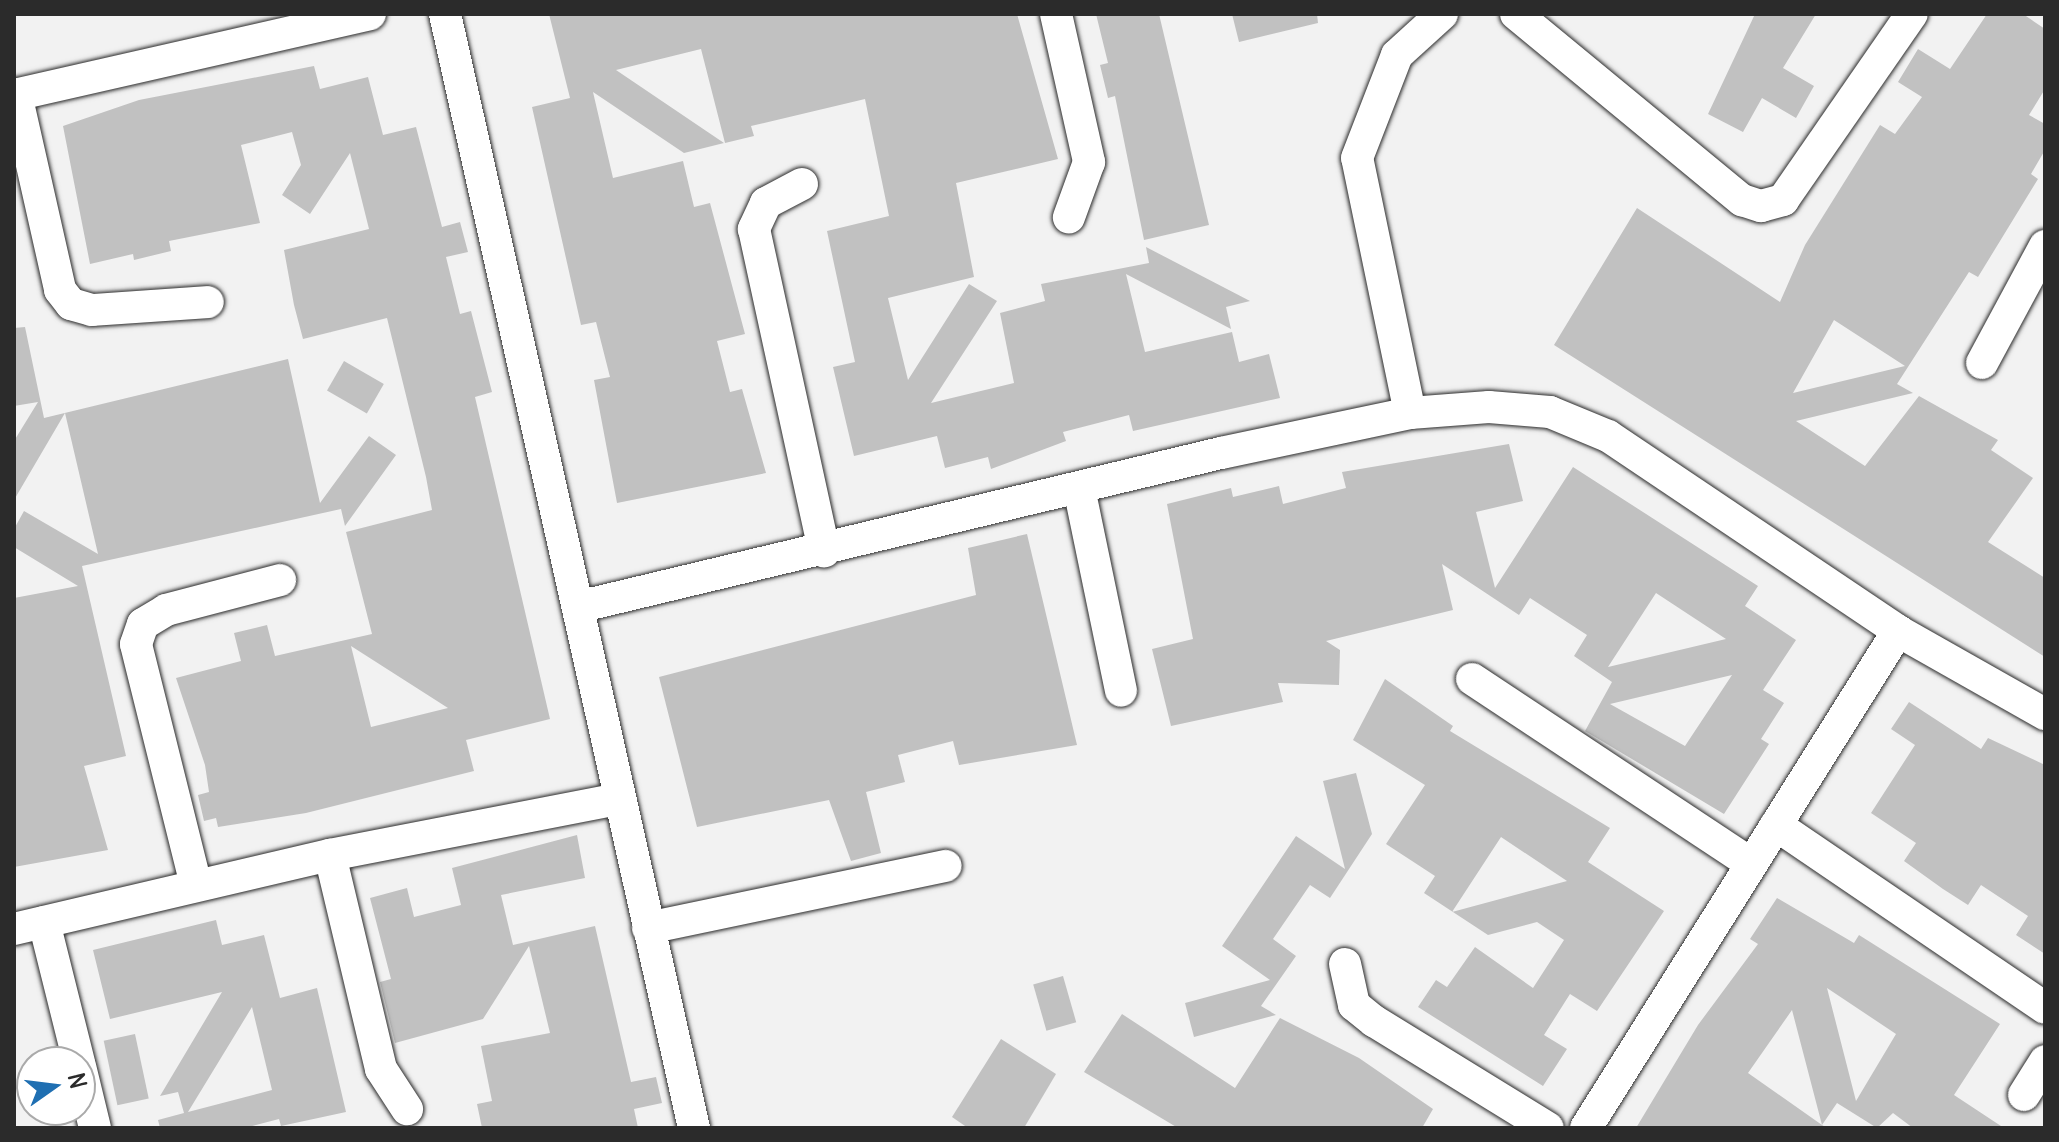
<!DOCTYPE html>
<style>
body{margin:0}
#map{position:relative;width:2059px;height:1142px;overflow:hidden;background:#f2f2f2;font-family:Delius,sans-serif}
div>[style]{position:absolute}
.building>*{inset:0;background:#c1c1c1;transform-origin:0 0}
.roads{filter:drop-shadow(0 0 2px #2b2b2b) drop-shadow(0 0 2px #2b2b2b)}
.minor>*{height:32px;margin:-16px;padding:0 16px;transform-origin:16px;border-radius:16px;background:#fff}
span{translate:-50% -50%;white-space:nowrap;text-align:center;line-height:1.15;-webkit-text-stroke:6px #fff;paint-order:stroke}
.frame{position:absolute;inset:0;border:16px solid #2b2b2b;pointer-events:none}
.north{position:absolute;left:16px;top:1046px;width:80px;height:80px;box-sizing:border-box;background:#fff;border:2px solid #aaa;border-radius:50%;rotate:76deg;font-size:22px;font-weight:700;line-height:32px;text-align:center;color:#2b2b2b}
.north::after{content:'';display:block;margin:auto;width:28px;height:36px;background:#1f6fb2;clip-path:polygon(50% 0,100% 100%,50% 72%,0 100%)}
</style>
<div id="map">
<div class="building">
<i style="clip-path:polygon(549px 14px,1017px 14px,1058px 159px,956px 183px,974px 277px,888px 298px,908px 380px,969px 284px,997px 301px,931px 403px,1014px 383px,1000px 313px,1045px 301px,1041px 284px,1149px 263px,1146px 247px,1250px 301px,1226px 307px,1231px 329px,1126px 274px,1145px 352px,1232px 332px,1239px 362px,1269px 354px,1280px 398px,1133px 431px,1129px 415px,1063px 432px,1066px 441px,991px 469px,988px 457px,945px 468px,937px 436px,854px 456px,833px 367px,855px 362px,827px 231px,889px 216px,865px 99px,751px 126px,754px 136px,725px 143px,701px 49px,616px 70px,724px 143px,684px 153px,593px 92px,613px 178px,683px 161px,694px 207px,710px 203px,745px 334px,717px 341px,730px 392px,742px 389px,766px 473px,617px 503px,594px 380px,610px 377px,596px 322px,581px 325px,532px 107px,570px 98px)"></i>
<i style="clip-path:polygon(1096px 14px,1159px 14px,1209px 225px,1144px 240px,1115px 96px,1108px 98px,1100px 65px,1108px 63px)"></i>
<i style="clip-path:polygon(1232px 14px,1317px 14px,1318px 23px,1239px 42px)"></i>
<i style="clip-path:polygon(1755px 14px,1816px 14px,1783px 68px,1814px 86px,1796px 118px,1762px 98px,1743px 132px,1708px 114px)"></i>
<i style="clip-path:polygon(evenodd,1987px 14px,2023px 14px,2045px 29px,2045px 89px,2029px 115px,2045px 124px,2045px 150px,2031px 174px,2038px 179px,1978px 277px,1969px 272px,1897px 384px,1913px 393px,1796px 421px,1865px 466px,1919px 396px,1998px 440px,1991px 450px,2033px 478px,1988px 542px,2045px 578px,2045px 657px,1554px 345px,1637px 208px,1780px 302px,1805px 245px,1880px 125px,1895px 134px,1922px 97px,1898px 82px,1918px 49px,1950px 69px,1987px 14px,1834px 320px,1905px 366px,1793px 393px,1834px 320px)"></i>
<i style="clip-path:polygon(evenodd,314px 66px,320px 89px,368px 77px,383px 135px,416px 127px,442px 227px,460px 222px,468px 252px,446px 257px,460px 314px,471px 311px,492px 392px,475px 397px,550px 719px,466px 740px,474px 771px,306px 813px,218px 827px,216px 818px,204px 821px,198px 795px,209px 792px,205px 765px,176px 678px,241px 661px,234px 633px,267px 625px,275px 656px,372px 634px,346px 532px,432px 510px,426px 477px,387px 318px,303px 339px,294px 305px,284px 250px,369px 229px,350px 153px,310px 214px,282px 195px,301px 165px,292px 132px,241px 145px,260px 223px,169px 241px,171px 251px,134px 260px,133px 254px,90px 264px,63px 126px,139px 100px,314px 66px,351px 646px,448px 708px,371px 727px,351px 646px)"></i>
<i style="clip-path:polygon(25px 327px,44px 418px,288px 359px,320px 503px,369px 436px,396px 455px,345px 526px,341px 509px,82px 566px,126px 756px,84px 766px,108px 850px,14px 867px,14px 598px,78px 586px,14px 547px,14px 529px,24px 511px,98px 554px,65px 413px,14px 500px,14px 441px,38px 402px,14px 406px,14px 328px)"></i>
<i style="left:344px;top:361px;width:46px;height:34px;rotate:30deg"></i>
<i style="clip-path:polygon(evenodd,1509px 444px,1523px 501px,1476px 512px,1495px 588px,1573px 467px,1758px 586px,1745px 606px,1796px 640px,1763px 690px,1784px 703px,1761px 739px,1769px 744px,1724px 814px,1585px 731px,1612px 682px,1574px 656px,1587px 635px,1530px 598px,1519px 615px,1442px 564px,1453px 610px,1326px 641px,1340px 650px,1339px 685px,1278px 683px,1283px 702px,1171px 726px,1152px 649px,1193px 639px,1167px 504px,1231px 488px,1233px 497px,1279px 486px,1283px 504px,1346px 488px,1342px 472px,1509px 444px,1656px 593px,1726px 639px,1608px 667px,1656px 593px,1509px 444px,1732px 675px,1685px 746px,1610px 704px,1732px 675px)"></i>
<i style="clip-path:polygon(1027px 534px,1077px 745px,959px 765px,953px 741px,898px 755px,905px 782px,866px 792px,881px 853px,851px 861px,829px 800px,697px 827px,659px 677px,976px 595px,968px 548px)"></i>
<i style="clip-path:polygon(evenodd,1385px 679px,1453px 726px,1450px 731px,1610px 828px,1588px 862px,1664px 911px,1597px 1011px,1570px 994px,1544px 1035px,1567px 1049px,1543px 1086px,1418px 1007px,1436px 980px,1447px 987px,1475px 947px,1533px 988px,1564px 940px,1537px 922px,1488px 935px,1424px 893px,1435px 876px,1386px 844px,1425px 785px,1353px 740px,1385px 679px,1501px 837px,1567px 881px,1452px 912px,1501px 837px)"></i>
<i style="clip-path:polygon(1909px 702px,1981px 749px,1988px 738px,2045px 765px,2045px 954px,2016px 935px,2028px 916px,1981px 885px,1968px 905px,1943px 889px,1904px 861px,1916px 843px,1871px 813px,1915px 745px,1891px 729px)"></i>
<i style="clip-path:polygon(1356px 773px,1372px 834px,1330px 898px,1310px 885px,1273px 939px,1296px 956px,1261px 1006px,1276px 1015px,1194px 1037px,1185px 1003px,1270px 980px,1222px 946px,1296px 836px,1345px 869px,1323px 781px)"></i>
<i style="clip-path:polygon(577px 835px,585px 878px,501px 895px,513px 945px,595px 926px,631px 1082px,656px 1077px,662px 1103px,634px 1109px,638px 1128px,482px 1128px,477px 1104px,492px 1101px,481px 1046px,550px 1033px,529px 946px,483px 1019px,395px 1043px,380px 982px,391px 979px,370px 898px,407px 888px,414px 917px,461px 905px,452px 868px)"></i>
<i style="clip-path:polygon(evenodd,1777px 898px,1854px 943px,1859px 935px,2000px 1024px,1954px 1095px,2004px 1128px,1913px 1128px,1893px 1113px,1877px 1128px,1837px 1103px,1822px 1125px,1827px 1128px,1636px 1128px,1698px 1025px,1758px 944px,1750px 939px,1777px 898px,1827px 988px,1896px 1034px,1856px 1101px,1827px 988px,1777px 898px,1792px 1010px,1822px 1125px,1748px 1073px,1792px 1010px)"></i>
<i style="clip-path:polygon(evenodd,216px 920px,222px 945px,264px 935px,280px 998px,317px 988px,346px 1112px,281px 1126px,279px 1119px,245px 1128px,160px 1128px,158px 1120px,184px 1113px,178px 1092px,160px 1096px,222px 992px,110px 1019px,93px 950px,216px 920px,252px 1007px,272px 1090px,188px 1112px,252px 1007px)"></i>
<i style="left:1063px;top:976px;width:48px;height:31px;rotate:74deg"></i>
<i style="clip-path:polygon(1122px 1014px,1235px 1088px,1280px 1018px,1359px 1058px,1433px 1109px,1422px 1128px,1178px 1128px,1084px 1072px)"></i>
<i style="left:135px;top:1034px;width:66px;height:32px;rotate:78deg"></i>
<i style="clip-path:polygon(1001px 1039px,1056px 1074px,1024px 1128px,968px 1128px,952px 1117px)"></i>
</div>
<div class="roads">
<div class="minor">
<i style="left:445px;top:14px;width:1141px;rotate:77.4deg"></i>
<i style="left:1056px;top:14px;width:152px;rotate:77.4deg"></i>
<i style="left:1089px;top:162px;width:59px;rotate:110deg"></i>
<i style="left:1516px;top:14px;width:293px;rotate:39.5deg"></i>
<i style="left:1742px;top:200px;width:20px;rotate:18deg"></i>
<i style="left:1761px;top:206px;width:23px;rotate:-15deg"></i>
<i style="left:1783px;top:200px;width:226px;rotate:-55.3deg"></i>
<i style="left:16px;top:94px;width:201px;rotate:77.3deg"></i>
<i style="left:60px;top:290px;width:18px;rotate:52deg"></i>
<i style="left:71px;top:304px;width:22px;rotate:16deg"></i>
<i style="left:92px;top:310px;width:116px;rotate:-3.9deg"></i>
<i style="left:14px;top:95px;width:365px;rotate:-12.8deg"></i>
<i style="left:802px;top:184px;width:41px;rotate:152.2deg"></i>
<i style="left:766px;top:203px;width:29px;rotate:115deg"></i>
<i style="left:754px;top:229px;width:330px;rotate:77.7deg"></i>
<i style="left:1982px;top:363px;width:133px;rotate:-61.7deg"></i>
<i style="left:1410px;top:413px;width:260px;rotate:-101.7deg"></i>
<i style="left:1357px;top:158px;width:110px;rotate:-68.8deg"></i>
<i style="left:1397px;top:55px;width:61px;rotate:-42.3deg"></i>
<i style="left:1079px;top:488px;width:207px;rotate:78.3deg"></i>
<i style="left:582px;top:606px;width:657px;rotate:-13.47deg"></i>
<i style="left:1221px;top:453px;width:193px;rotate:-11.9deg"></i>
<i style="left:1410px;top:413px;width:79px;rotate:-4.3deg"></i>
<i style="left:1489px;top:407px;width:61px;rotate:4.7deg"></i>
<i style="left:1550px;top:412px;width:63px;rotate:22.5deg"></i>
<i style="left:1608px;top:436px;width:349px;rotate:33.9deg"></i>
<i style="left:1898px;top:631px;width:169px;rotate:29.5deg"></i>
<i style="left:1472px;top:679px;width:335px;rotate:33.5deg"></i>
<i style="left:1776px;top:825px;width:325px;rotate:34.2deg"></i>
<i style="left:330px;top:855px;width:220px;rotate:76.6deg"></i>
<i style="left:381px;top:1069px;width:48px;rotate:57deg"></i>
<i style="left:196px;top:885px;width:248px;rotate:-104deg"></i>
<i style="left:136px;top:644px;width:21px;rotate:-71deg"></i>
<i style="left:143px;top:624px;width:27px;rotate:-31deg"></i>
<i style="left:166px;top:610px;width:118px;rotate:-14.7deg"></i>
<i style="left:44px;top:922px;width:144px;rotate:76deg"></i>
<i style="left:648px;top:928px;width:304px;rotate:-11.8deg"></i>
<i style="left:14px;top:929px;width:325px;rotate:-13.2deg"></i>
<i style="left:330px;top:855px;width:294px;rotate:-11deg"></i>
<i style="left:1345px;top:964px;width:42px;rotate:77.6deg"></i>
<i style="left:1354px;top:1005px;width:26px;rotate:39deg"></i>
<i style="left:1374px;top:1021px;width:204px;rotate:31.6deg"></i>
<i style="left:80px;top:1066px;width:64px;rotate:76.4deg"></i>
<i style="left:2024px;top:1095px;width:40px;rotate:-58deg"></i>
<i style="left:1586px;top:1128px;width:587px;rotate:-57.88deg"></i>
</div>
</div>
<div class="frame"></div>
<div class="north">N</div>
</div>
